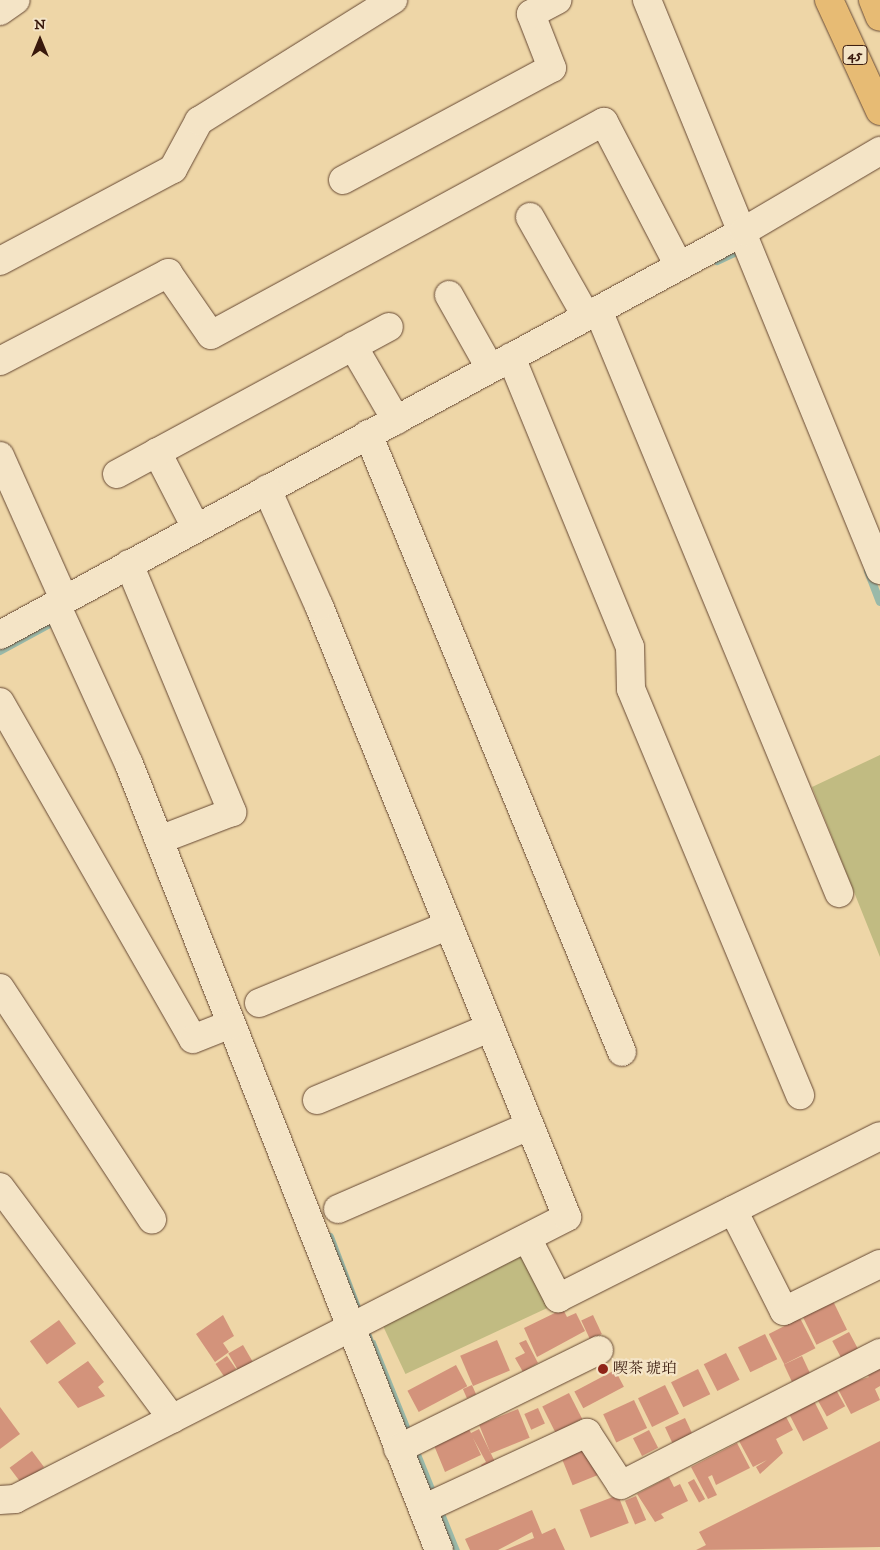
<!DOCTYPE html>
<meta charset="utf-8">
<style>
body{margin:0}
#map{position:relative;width:880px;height:1550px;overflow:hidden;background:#eed6a7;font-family:"IM FELL DW Pica","Noto Serif JP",serif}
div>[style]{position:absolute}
.green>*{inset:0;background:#c1bb82;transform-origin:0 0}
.water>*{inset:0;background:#99b9a9;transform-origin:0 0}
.stream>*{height:8px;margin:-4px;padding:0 4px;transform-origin:4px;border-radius:4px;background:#99b9a9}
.building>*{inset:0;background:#d3937b;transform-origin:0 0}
.roads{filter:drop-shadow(0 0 1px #664833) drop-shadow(0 0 1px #664833)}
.street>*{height:28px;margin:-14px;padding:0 14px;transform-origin:14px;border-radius:14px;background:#f4e4c6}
.primary>*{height:28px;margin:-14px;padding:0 14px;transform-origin:14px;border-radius:14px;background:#e7bb74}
.dots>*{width:14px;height:14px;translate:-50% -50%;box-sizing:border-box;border:2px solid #f4e4c6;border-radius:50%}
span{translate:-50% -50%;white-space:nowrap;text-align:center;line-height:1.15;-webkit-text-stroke:4.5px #f4e4c6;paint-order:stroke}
.shield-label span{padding:1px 4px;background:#f4e4c6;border:1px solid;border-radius:4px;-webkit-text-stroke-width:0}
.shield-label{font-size:14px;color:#39190c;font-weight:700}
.poi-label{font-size:15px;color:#39190c}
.left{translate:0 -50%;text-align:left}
.north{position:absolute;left:15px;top:15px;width:50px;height:50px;-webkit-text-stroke:4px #f4e4c6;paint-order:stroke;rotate:0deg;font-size:14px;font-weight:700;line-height:20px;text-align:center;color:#39190c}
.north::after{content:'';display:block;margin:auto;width:18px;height:22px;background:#39190c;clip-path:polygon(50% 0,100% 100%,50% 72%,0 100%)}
</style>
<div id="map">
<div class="green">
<i style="clip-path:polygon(880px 755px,880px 957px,812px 787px)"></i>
<i style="left:527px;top:1249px;width:62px;height:163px;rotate:65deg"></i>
</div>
<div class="water">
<i style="left:375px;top:1340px;width:227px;height:10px;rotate:68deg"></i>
</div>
<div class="stream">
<i style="left:717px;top:261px;width:23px;rotate:-25deg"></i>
<i style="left:868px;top:571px;width:33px;rotate:69deg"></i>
<i style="left:0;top:651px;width:67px;rotate:-28.5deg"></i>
<i style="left:330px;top:1237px;width:118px;rotate:69.1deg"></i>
</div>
<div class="building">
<i style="left:833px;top:1301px;width:32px;height:34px;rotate:64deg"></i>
<i style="clip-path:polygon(563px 1309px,567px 1317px,576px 1313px,585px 1331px,537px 1357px,524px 1328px)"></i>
<i style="clip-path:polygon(223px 1315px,234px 1336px,223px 1343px,229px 1352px,215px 1362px,196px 1334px)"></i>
<i style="left:593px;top:1315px;width:21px;height:13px;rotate:65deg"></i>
<i style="left:800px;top:1318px;width:34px;height:35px;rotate:63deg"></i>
<i style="left:59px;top:1320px;width:29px;height:36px;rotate:54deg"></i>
<i style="left:849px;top:1332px;width:19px;height:19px;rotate:62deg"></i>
<i style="left:765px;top:1334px;width:28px;height:30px;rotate:64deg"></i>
<i style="left:497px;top:1340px;width:33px;height:40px;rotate:67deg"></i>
<i style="clip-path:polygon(526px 1340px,538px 1363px,523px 1372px,515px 1358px,525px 1353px,519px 1343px)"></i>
<i style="left:243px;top:1345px;width:20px;height:17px;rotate:60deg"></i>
<i style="left:726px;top:1353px;width:30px;height:25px;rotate:63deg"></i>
<i style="left:227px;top:1356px;width:16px;height:14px;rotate:55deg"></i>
<i style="left:802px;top:1356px;width:19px;height:20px;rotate:65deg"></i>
<i style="clip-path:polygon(88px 1361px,104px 1382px,98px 1387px,105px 1396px,78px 1408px,58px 1382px)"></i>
<i style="left:456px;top:1365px;width:24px;height:55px;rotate:62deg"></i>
<i style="clip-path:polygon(880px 1365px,880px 1386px,875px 1389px,880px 1400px,851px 1414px,837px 1387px,869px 1377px,866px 1372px)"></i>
<i style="left:698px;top:1369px;width:28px;height:30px;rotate:64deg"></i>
<i style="left:615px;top:1370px;width:19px;height:46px;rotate:62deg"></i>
<i style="left:472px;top:1385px;width:10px;height:10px;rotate:66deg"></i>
<i style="left:665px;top:1385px;width:32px;height:30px;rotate:64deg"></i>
<i style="left:835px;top:1388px;width:21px;height:21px;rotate:61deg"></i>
<i style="left:569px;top:1393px;width:29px;height:30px;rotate:63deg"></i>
<i style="left:634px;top:1400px;width:31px;height:34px;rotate:65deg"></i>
<i style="left:814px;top:1401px;width:31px;height:28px;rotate:63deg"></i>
<i style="clip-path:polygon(0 1407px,20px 1434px,0 1449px)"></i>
<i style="left:538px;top:1408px;width:17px;height:15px;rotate:66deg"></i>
<i style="left:518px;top:1409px;width:31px;height:42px;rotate:68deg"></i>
<i style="clip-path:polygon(784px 1413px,793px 1430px,776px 1439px,783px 1453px,760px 1474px,756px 1467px,767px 1460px,753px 1467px,739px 1441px)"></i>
<i style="left:685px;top:1418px;width:17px;height:22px;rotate:65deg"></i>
<i style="clip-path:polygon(468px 1427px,471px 1433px,479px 1429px,496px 1464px,484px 1470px,481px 1465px,486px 1462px,473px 1438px,481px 1455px,445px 1472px,433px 1443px)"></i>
<i style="left:649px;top:1430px;width:20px;height:18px;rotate:63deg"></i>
<i style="clip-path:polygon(880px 1441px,880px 1547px,696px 1550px,706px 1545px,699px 1532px)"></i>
<i style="left:594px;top:1442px;width:32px;height:36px;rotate:68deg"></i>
<i style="clip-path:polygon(737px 1443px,750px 1468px,716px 1485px,712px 1475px,708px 1477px,717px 1495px,708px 1499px,691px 1467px)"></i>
<i style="left:32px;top:1451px;width:20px;height:28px;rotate:53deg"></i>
<i style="clip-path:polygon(669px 1477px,674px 1487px,680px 1484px,688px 1501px,661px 1514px,664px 1518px,655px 1522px,637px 1494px)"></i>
<i style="left:694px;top:1479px;width:23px;height:7px;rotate:61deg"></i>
<i style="left:618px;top:1495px;width:30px;height:41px;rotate:69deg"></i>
<i style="left:636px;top:1496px;width:26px;height:12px;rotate:67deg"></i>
<i style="clip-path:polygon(532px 1510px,542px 1534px,555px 1528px,565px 1550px,505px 1550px,534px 1538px,532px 1532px,498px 1550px,470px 1550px,465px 1539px)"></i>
</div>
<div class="roads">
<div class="street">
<i style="left:647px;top:0;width:616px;rotate:67.77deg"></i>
<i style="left:0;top:11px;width:19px;rotate:-35deg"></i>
<i style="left:343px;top:180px;width:237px;rotate:-28.2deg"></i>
<i style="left:552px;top:68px;width:58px;rotate:-111.3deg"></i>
<i style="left:531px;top:14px;width:30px;rotate:-28deg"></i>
<i style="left:530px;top:217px;width:114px;rotate:60.5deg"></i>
<i style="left:0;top:261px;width:196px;rotate:-28deg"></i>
<i style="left:173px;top:169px;width:55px;rotate:-61.6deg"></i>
<i style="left:199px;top:121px;width:229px;rotate:-32deg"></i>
<i style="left:449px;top:295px;width:84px;rotate:60.7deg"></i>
<i style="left:598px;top:310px;width:631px;rotate:67.54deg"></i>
<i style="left:353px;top:346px;width:86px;rotate:59.8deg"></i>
<i style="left:511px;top:357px;width:313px;rotate:67.7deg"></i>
<i style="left:630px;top:647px;width:42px;rotate:88.6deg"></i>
<i style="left:631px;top:689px;width:440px;rotate:67.4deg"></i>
<i style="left:0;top:361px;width:190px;rotate:-27.6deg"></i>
<i style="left:168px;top:273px;width:75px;rotate:55.3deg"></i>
<i style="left:211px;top:335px;width:447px;rotate:-28.5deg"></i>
<i style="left:604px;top:122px;width:162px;rotate:62.5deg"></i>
<i style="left:368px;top:434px;width:668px;rotate:67.66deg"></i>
<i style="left:157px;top:452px;width:85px;rotate:62.8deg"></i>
<i style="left:0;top:456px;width:157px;rotate:65.9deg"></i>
<i style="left:117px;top:474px;width:309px;rotate:-28.4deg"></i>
<i style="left:129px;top:564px;width:269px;rotate:67.4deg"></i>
<i style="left:232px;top:812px;width:78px;rotate:159deg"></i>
<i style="left:56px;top:604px;width:176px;rotate:65.5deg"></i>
<i style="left:129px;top:764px;width:845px;rotate:68.48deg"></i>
<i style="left:0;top:635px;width:847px;rotate:-28.5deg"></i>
<i style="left:744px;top:231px;width:158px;rotate:-30.5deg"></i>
<i style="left:0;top:702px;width:388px;rotate:60.2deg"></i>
<i style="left:193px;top:1039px;width:41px;rotate:-21.5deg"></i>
<i style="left:0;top:988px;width:277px;rotate:56.7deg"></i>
<i style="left:259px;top:1003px;width:203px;rotate:-22.3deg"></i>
<i style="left:317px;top:1100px;width:186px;rotate:-22.7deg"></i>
<i style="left:0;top:1187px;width:289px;rotate:53.4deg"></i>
<i style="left:338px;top:1209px;width:208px;rotate:-23.5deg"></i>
<i style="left:733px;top:1210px;width:113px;rotate:63.2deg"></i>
<i style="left:784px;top:1311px;width:107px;rotate:-26.1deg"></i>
<i style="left:527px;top:1238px;width:68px;rotate:62.7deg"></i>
<i style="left:558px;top:1298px;width:360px;rotate:-26.7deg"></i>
<i style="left:398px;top:1449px;width:224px;rotate:-26.2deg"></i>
<i style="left:0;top:1500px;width:15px;rotate:-4deg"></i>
<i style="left:15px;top:1499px;width:620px;rotate:-27.06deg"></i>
<i style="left:567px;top:1217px;width:659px;rotate:-112.09deg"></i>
<i style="left:319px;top:606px;width:128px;rotate:-114deg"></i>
<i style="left:423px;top:1509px;width:181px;rotate:-24.9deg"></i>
<i style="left:587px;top:1433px;width:62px;rotate:56.8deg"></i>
<i style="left:621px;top:1485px;width:291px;rotate:-27deg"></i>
</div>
<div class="primary">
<i style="left:829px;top:0;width:122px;rotate:65.3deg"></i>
<i style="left:873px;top:0;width:18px;rotate:68deg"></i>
</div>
</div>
<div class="dots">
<i style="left:603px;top:1369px;background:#8f2418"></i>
</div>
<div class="shield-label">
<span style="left:855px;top:55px">45</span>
</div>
<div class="poi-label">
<span class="left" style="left:613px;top:1369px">喫茶 琥珀</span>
</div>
<div class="north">N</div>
</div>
